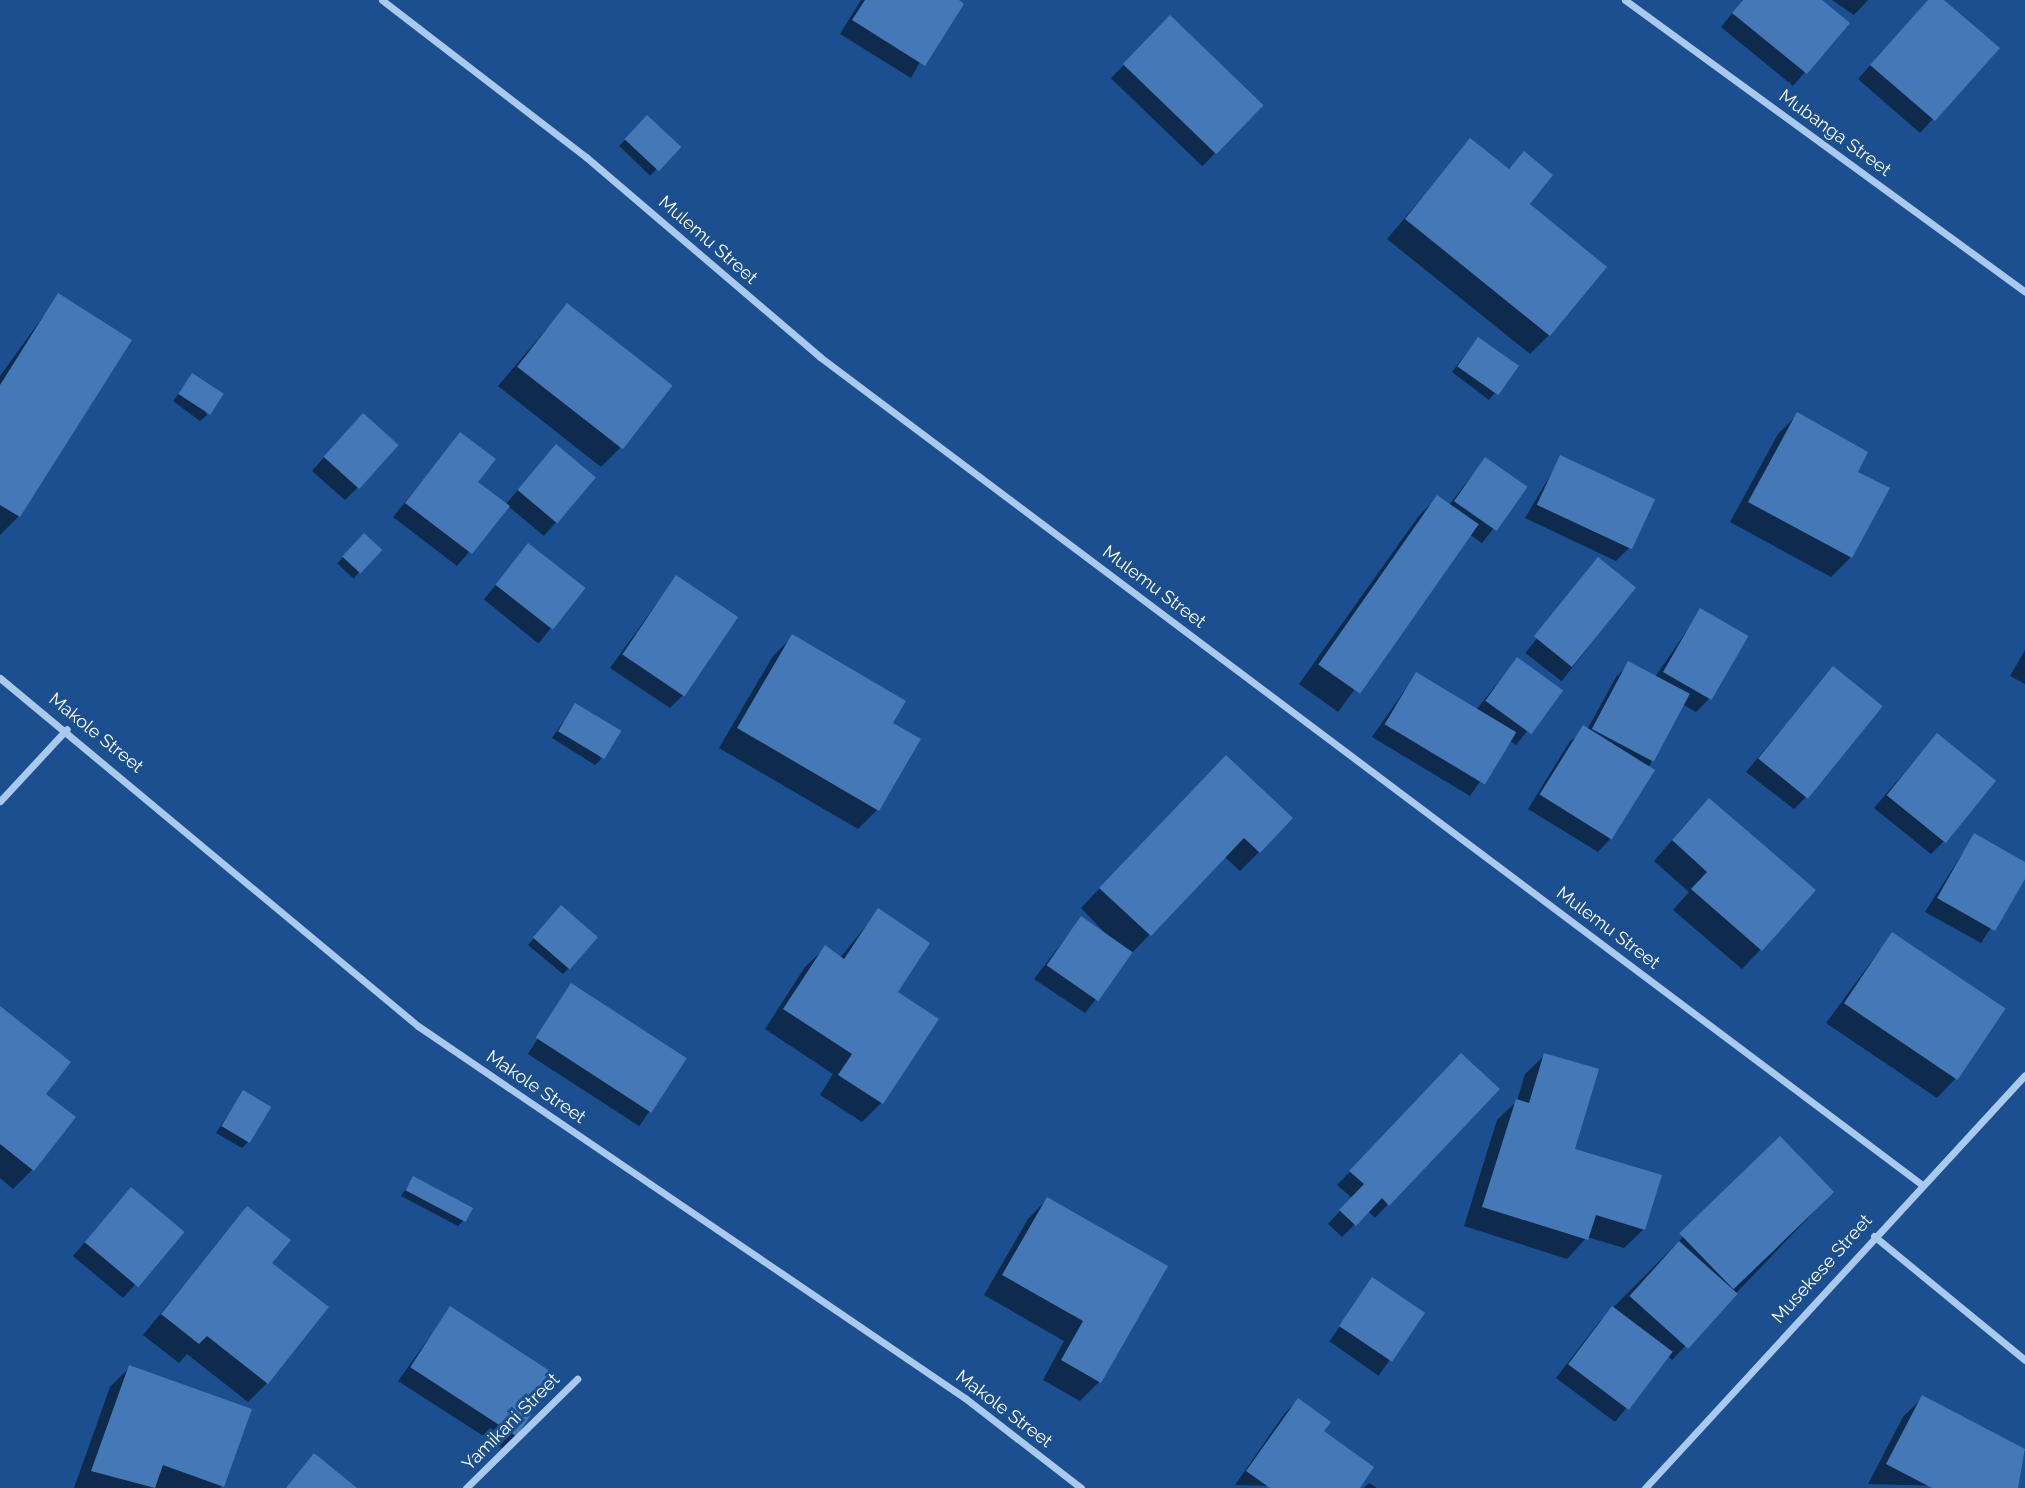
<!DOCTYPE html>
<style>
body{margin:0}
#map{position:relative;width:2025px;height:1488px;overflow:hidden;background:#1b4f8f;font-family:Raleway,sans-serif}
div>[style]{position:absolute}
.shadow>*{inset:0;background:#0007;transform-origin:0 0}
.building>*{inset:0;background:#4478b7;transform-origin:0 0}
.minor>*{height:7px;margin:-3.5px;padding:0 3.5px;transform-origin:3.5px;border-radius:3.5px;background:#a9c9ee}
span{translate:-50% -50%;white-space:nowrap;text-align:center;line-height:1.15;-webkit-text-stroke:6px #1b4f8f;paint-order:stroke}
.street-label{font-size:18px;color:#fff}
</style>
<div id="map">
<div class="shadow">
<i style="clip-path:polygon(861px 0,955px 0,911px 78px,840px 34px)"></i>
<i style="clip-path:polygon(1743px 0,1819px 0,1847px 23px,1793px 86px,1721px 27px)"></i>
<i style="clip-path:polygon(1832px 0,1868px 0,1854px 15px)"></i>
<i style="clip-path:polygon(1929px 0,1942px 0,1997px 48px,1920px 133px,1858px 79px)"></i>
<i style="left:1170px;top:17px;width:127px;height:85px;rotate:44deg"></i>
<i style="left:647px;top:117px;width:43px;height:40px;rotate:44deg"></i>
<i style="clip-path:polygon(1470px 141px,1508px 170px,1524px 153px,1549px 335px,1530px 354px,1387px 239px)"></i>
<i style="clip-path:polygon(58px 296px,130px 341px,19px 516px,0 535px,0 376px)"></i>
<i style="clip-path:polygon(567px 305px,620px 448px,601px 467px,498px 386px)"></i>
<i style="clip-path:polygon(1473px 345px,1516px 367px,1489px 400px,1452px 372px)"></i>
<i style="clip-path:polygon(193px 375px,207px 415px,200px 421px,173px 401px)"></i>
<i style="clip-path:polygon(1797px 415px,1855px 472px,1851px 557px,1831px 577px,1730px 522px,1778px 434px)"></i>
<i style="clip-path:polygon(350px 428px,358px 487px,345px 500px,312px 471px)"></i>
<i style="clip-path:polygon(460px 434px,475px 482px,505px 505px,556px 446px,594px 478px,544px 536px,508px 506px,457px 566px,393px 517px)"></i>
<i style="clip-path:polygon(1561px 457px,1629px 548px,1616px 561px,1525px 518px)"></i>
<i style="clip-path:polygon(1485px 459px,1526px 487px,1482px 543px,1469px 534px,1338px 712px,1299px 684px,1418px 517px,1437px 497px,1449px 505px)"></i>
<i style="left:364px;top:535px;width:22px;height:39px;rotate:43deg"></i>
<i style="left:528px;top:545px;width:70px;height:70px;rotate:39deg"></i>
<i style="left:1598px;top:560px;width:46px;height:118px;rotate:38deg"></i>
<i style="clip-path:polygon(676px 577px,683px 695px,670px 708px,610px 668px)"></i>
<i style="clip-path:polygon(1701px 610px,1709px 699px,1696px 712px,1682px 704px,1611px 838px,1598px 852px,1528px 809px,1570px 741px,1587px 730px,1616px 677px,1629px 664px,1655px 677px)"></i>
<i style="clip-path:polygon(793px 636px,890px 723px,877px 810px,858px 829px,719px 748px,773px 656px)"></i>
<i style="clip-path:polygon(2025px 650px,2025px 684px,2010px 676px)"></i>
<i style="clip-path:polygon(1517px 659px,1560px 690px,1516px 745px,1509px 740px,1470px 796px,1372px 737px,1416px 674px,1476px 710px)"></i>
<i style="clip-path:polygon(1833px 668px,1807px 796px,1794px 809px,1746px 772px)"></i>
<i style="clip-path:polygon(575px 705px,601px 759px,595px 765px,552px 738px)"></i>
<i style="clip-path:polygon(1937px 735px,1944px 841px,1931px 854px,1874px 808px)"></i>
<i style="clip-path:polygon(1206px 776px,1259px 852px,1240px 871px,1224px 856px,1130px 955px,1085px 1013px,1034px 979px,1081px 918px,1109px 937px,1081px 908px)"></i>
<i style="clip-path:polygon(1690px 819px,1761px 949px,1742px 969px,1673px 910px,1689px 892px,1654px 861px)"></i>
<i style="clip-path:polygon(1974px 835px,2025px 864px,2025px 876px,1981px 943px,1925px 912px)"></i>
<i style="clip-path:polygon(878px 911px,881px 1103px,862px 1122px,820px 1095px,833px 1074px,765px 1029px,805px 967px,825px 948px,840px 958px)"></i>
<i style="clip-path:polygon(555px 914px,569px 968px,563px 974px,528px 945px)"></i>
<i style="clip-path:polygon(1892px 934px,1956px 1078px,1937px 1098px,1826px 1023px)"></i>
<i style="left:572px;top:986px;width:133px;height:81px;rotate:33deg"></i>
<i style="clip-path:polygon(0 1008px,44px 1094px,33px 1169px,13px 1189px,0 1178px)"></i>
<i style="clip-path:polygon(1545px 1055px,1573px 1150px,1644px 1229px,1624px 1248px,1587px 1237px,1567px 1259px,1464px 1226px,1497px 1120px,1517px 1101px,1525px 1074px)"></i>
<i style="clip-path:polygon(1448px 1069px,1497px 1089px,1375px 1218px,1368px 1211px,1342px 1237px,1328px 1224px,1352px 1198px,1337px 1185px)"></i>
<i style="clip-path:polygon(243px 1092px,248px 1142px,242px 1148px,216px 1133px)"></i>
<i style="clip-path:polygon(1780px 1139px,1833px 1192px,1672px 1360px,1668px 1356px,1615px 1422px,1556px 1378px,1599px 1322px)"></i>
<i style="clip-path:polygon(413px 1178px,464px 1220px,458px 1226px,401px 1196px)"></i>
<i style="clip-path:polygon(1047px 1199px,1166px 1267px,1099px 1382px,1080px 1401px,1043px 1380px,1064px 1341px,984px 1295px,1028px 1219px)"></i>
<i style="clip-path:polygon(118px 1203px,181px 1232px,123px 1298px,73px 1256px)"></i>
<i style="clip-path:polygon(247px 1208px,270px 1263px,267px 1383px,248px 1402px,187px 1354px,179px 1363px,143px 1335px)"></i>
<i style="left:1373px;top:1279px;width:60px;height:76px;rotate:35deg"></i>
<i style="clip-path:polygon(450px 1309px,515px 1435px,502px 1448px,398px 1381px)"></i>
<i style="clip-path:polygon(130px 1367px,222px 1486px,220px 1488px,74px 1488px,110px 1387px)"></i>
<i style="clip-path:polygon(1922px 1398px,2025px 1451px,2016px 1488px,1868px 1484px,1903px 1417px)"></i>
<i style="clip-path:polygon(1298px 1400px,1358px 1488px,1235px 1485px,1285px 1413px)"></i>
<i style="clip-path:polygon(1369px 1483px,1377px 1488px,1364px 1488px)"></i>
</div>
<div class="building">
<i style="clip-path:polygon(865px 0,959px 0,964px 4px,925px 66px,852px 20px)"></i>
<i style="clip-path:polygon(1743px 0,1822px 0,1850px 23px,1807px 74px,1732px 13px)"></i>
<i style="clip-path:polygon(1928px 0,1944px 0,2000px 48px,1935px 121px,1870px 65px)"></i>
<i style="left:1170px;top:15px;width:130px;height:68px;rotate:44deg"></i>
<i style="left:647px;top:115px;width:47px;height:33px;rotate:43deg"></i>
<i style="clip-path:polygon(1470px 138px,1509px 169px,1524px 151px,1553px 175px,1530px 204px,1607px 267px,1550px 336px,1405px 219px)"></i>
<i style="clip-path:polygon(58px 293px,132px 340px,20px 517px,0 505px,0 385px)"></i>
<i style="left:567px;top:303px;width:134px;height:81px;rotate:38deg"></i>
<i style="left:1478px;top:337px;width:50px;height:36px;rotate:35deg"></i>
<i style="left:192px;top:373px;width:38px;height:25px;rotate:33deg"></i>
<i style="clip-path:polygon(1797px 412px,1868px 452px,1858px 472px,1890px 488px,1852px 558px,1748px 502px)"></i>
<i style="left:363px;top:413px;width:48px;height:59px;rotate:42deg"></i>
<i style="clip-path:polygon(460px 432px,496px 459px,478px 482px,510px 506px,472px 554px,405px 503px)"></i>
<i style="left:556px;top:444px;width:52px;height:60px;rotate:40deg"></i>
<i style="left:1560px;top:455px;width:105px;height:55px;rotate:25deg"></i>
<i style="left:1485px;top:457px;width:52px;height:54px;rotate:35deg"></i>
<i style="left:1437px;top:495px;width:51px;height:207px;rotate:35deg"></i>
<i style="left:364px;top:533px;width:25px;height:32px;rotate:43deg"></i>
<i style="left:528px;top:543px;width:73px;height:53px;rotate:38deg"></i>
<i style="left:1598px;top:557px;width:49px;height:102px;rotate:39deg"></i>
<i style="left:676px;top:575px;width:75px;height:96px;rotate:34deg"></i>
<i style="left:1700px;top:608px;width:56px;height:74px;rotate:30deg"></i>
<i style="clip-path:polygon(792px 634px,906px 701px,893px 723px,921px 739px,879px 811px,737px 728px)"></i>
<i style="left:1517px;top:657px;width:57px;height:54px;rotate:36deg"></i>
<i style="left:1628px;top:661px;width:70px;height:77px;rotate:28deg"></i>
<i style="left:1833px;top:666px;width:64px;height:119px;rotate:39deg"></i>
<i style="left:1416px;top:672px;width:117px;height:61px;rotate:31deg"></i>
<i style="left:575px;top:703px;width:54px;height:33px;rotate:31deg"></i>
<i style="left:1583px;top:725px;width:85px;height:82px;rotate:32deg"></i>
<i style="left:1937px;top:733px;width:76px;height:80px;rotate:39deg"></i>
<i style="clip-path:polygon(1226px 755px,1293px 818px,1260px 853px,1244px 838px,1151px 936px,1099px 888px)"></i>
<i style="clip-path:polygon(1709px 798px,1816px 890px,1762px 951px,1691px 889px,1707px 872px,1672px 840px)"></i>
<i style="clip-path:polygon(1974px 833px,2025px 862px,2025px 879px,1995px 931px,1937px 898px)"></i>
<i style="left:561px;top:905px;width:49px;height:43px;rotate:41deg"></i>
<i style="clip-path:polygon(878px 908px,930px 943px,898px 992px,939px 1019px,883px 1104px,838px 1075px,852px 1054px,783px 1009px,825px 945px,844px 959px)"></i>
<i style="left:1081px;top:916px;width:63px;height:60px;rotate:35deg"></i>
<i style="left:1892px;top:932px;width:137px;height:86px;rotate:34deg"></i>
<i style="left:571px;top:983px;width:138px;height:65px;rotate:33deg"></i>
<i style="clip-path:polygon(0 1006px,71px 1062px,46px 1094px,76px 1117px,34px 1171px,0 1144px)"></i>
<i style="clip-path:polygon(1461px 1053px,1500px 1089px,1389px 1206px,1382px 1198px,1356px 1226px,1339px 1210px,1364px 1184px,1349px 1171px)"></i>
<i style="clip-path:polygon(1544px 1053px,1599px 1069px,1575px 1149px,1662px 1175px,1645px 1230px,1596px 1215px,1588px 1240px,1482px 1207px,1516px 1099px,1529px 1103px)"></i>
<i style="left:243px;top:1090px;width:33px;height:42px;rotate:31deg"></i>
<i style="left:1780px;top:1136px;width:78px;height:140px;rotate:46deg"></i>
<i style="left:413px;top:1176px;width:68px;height:16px;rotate:28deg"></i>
<i style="left:131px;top:1187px;width:70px;height:72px;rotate:40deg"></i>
<i style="clip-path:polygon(1047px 1197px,1168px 1266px,1101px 1383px,1061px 1360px,1083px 1321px,1002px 1275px)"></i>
<i style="clip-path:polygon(247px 1206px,291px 1240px,272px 1263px,329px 1307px,268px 1384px,207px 1336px,199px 1344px,161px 1314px)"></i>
<i style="left:1679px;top:1241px;width:79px;height:74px;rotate:42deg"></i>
<i style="left:1372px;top:1277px;width:64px;height:59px;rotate:34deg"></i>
<i style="left:450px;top:1306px;width:127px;height:73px;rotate:33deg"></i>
<i style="left:1612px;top:1306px;width:76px;height:73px;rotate:37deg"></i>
<i style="clip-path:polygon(129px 1365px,252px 1409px,224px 1487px,163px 1465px,155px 1488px,91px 1471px)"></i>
<i style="clip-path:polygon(1922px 1395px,2025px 1449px,2018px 1488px,1932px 1488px,1886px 1464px)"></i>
<i style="clip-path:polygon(1298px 1398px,1331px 1422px,1324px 1431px,1374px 1467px,1360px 1488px,1270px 1488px,1246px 1471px)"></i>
<i style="clip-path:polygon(314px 1453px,357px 1488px,286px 1488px)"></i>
</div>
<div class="minor">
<i style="left:382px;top:0;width:257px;rotate:37.6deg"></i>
<i style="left:586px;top:157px;width:308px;rotate:40.5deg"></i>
<i style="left:820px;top:357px;width:1377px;rotate:36.91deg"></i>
<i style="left:1625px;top:0;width:495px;rotate:36.1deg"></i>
<i style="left:0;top:678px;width:544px;rotate:39.78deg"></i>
<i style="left:418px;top:1026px;width:662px;rotate:34.22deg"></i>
<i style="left:965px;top:1398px;width:147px;rotate:37.8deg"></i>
<i style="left:0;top:801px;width:98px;rotate:-47.1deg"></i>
<i style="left:1874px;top:1236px;width:195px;rotate:39.4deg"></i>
<i style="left:466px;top:1488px;width:156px;rotate:-44.5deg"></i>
<i style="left:1645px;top:1488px;width:561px;rotate:-47.38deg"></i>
</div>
<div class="street-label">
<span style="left:1835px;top:133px;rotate:36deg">Mubanga Street</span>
<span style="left:708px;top:240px;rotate:41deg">Mulemu Street</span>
<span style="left:1154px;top:587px;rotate:37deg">Mulemu Street</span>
<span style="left:96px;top:733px;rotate:39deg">Makole Street</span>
<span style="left:1608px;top:928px;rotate:37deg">Mulemu Street</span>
<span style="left:536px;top:1087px;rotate:34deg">Makole Street</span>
<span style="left:1822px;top:1269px;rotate:-48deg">Musekese Street</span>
<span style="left:1004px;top:1409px;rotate:37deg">Makole Street</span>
<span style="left:511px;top:1422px;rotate:-45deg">Yamikani Street</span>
</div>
</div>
